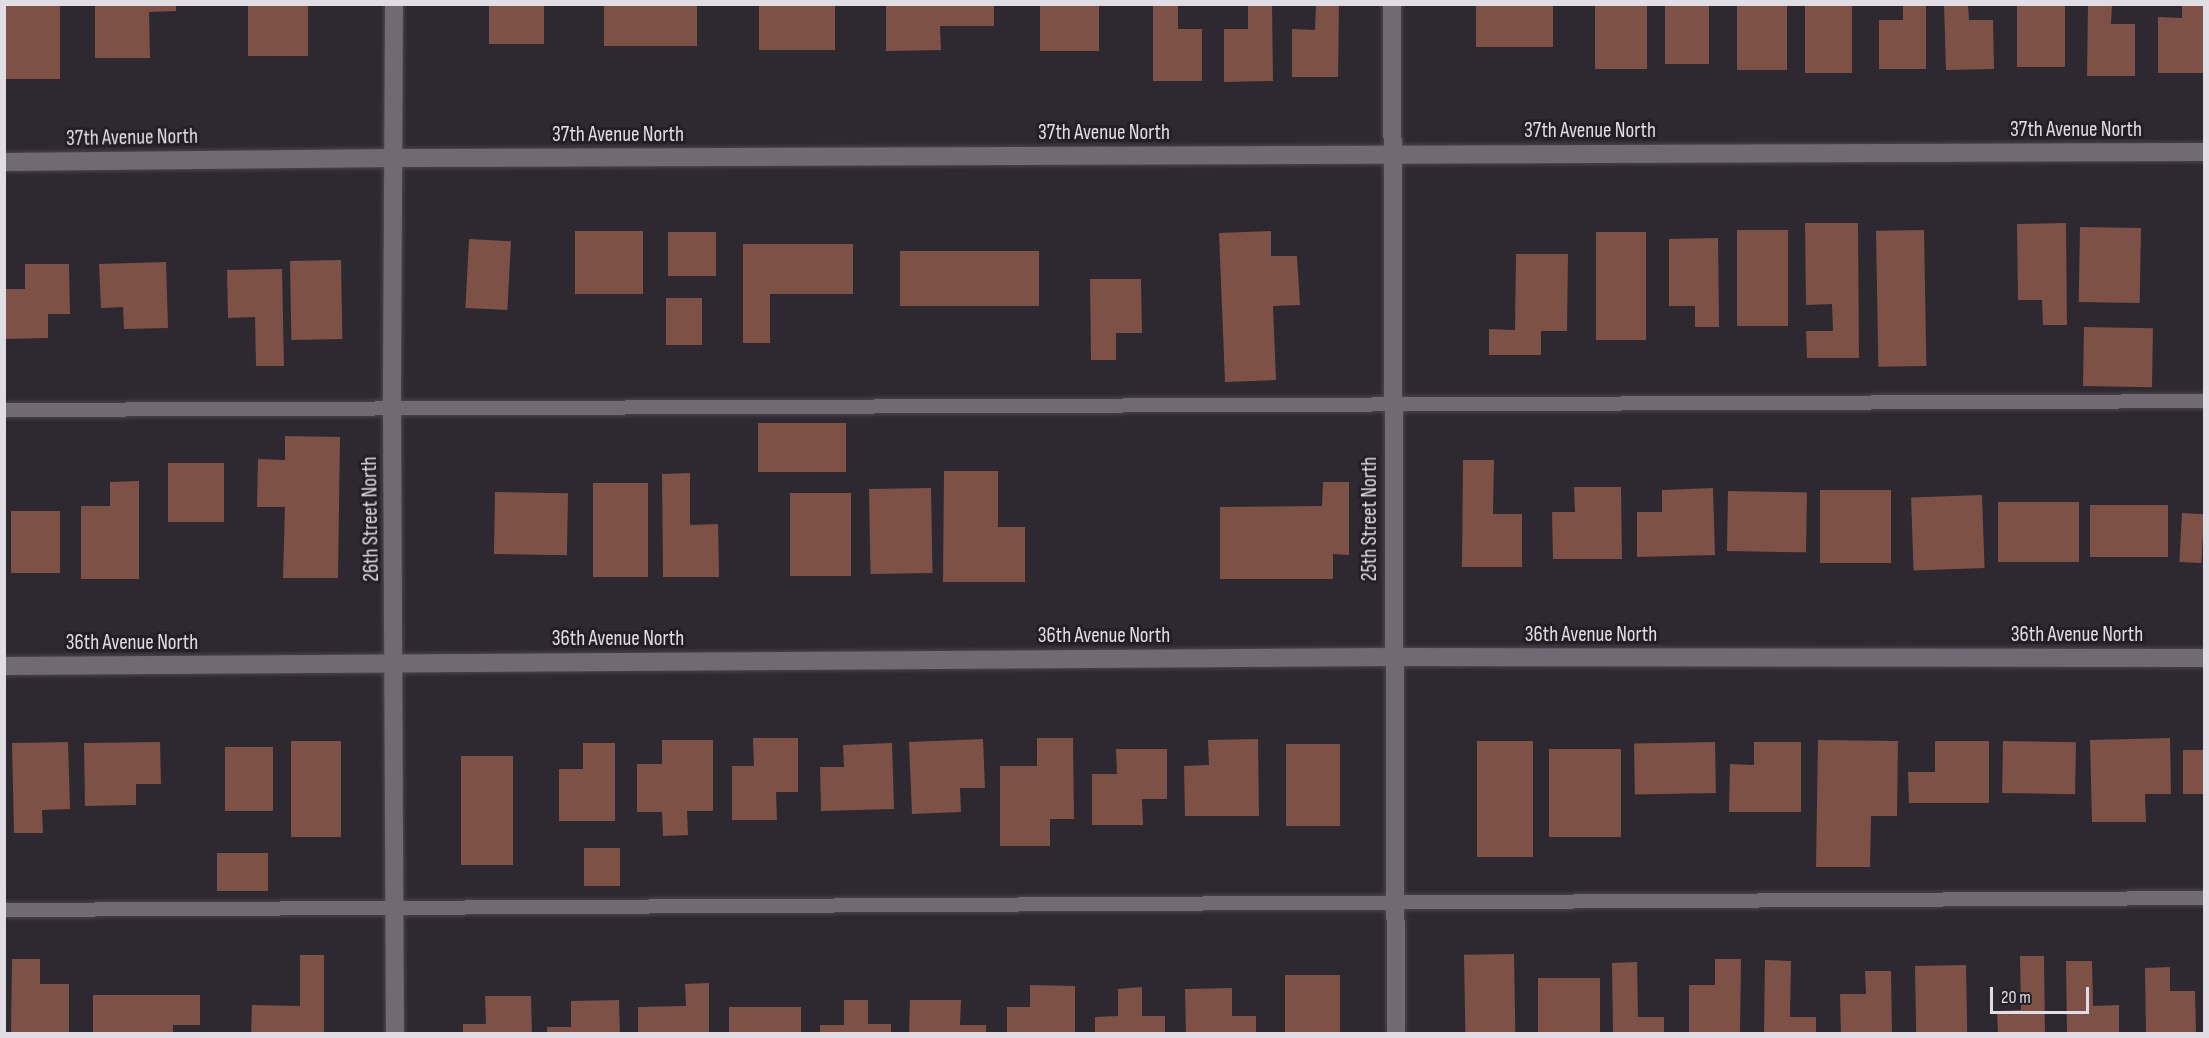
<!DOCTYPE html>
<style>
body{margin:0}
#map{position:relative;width:2209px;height:1038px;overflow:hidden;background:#2e2831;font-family:"Sofia Sans Condensed",sans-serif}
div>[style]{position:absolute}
.building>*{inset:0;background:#7d5146;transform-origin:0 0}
.roads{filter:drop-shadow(0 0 2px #4b454e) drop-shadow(0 0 2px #4b454e)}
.lane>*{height:14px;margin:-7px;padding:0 7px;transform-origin:7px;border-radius:7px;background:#716a75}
.street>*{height:18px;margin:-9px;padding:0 9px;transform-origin:9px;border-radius:9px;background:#716a75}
span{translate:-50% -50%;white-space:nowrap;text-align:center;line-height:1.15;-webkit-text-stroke:6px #241e27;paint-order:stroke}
.street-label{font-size:21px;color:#e1dde4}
.frame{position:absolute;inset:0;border:6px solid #e1dde4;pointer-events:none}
.scale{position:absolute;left:1990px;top:987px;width:99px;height:27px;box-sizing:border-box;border:3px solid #e1dde4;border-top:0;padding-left:8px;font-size:18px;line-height:21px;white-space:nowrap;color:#e1dde4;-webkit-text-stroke:4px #241e27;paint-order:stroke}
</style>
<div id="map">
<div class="building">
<i style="left:4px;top:4px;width:56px;height:75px"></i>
<i style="clip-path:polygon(95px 4px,176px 4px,176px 11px,149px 12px,150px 58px,95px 58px)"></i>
<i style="left:248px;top:4px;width:60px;height:52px"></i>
<i style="left:489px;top:4px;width:55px;height:40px"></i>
<i style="left:604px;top:4px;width:93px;height:42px"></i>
<i style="left:759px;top:4px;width:76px;height:46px"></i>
<i style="clip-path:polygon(886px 4px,994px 4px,994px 26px,940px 26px,941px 50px,886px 51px)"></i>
<i style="left:1040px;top:4px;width:59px;height:47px"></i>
<i style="clip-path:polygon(1153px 4px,1178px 4px,1178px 29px,1202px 29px,1202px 81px,1153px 81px)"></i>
<i style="clip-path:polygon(1248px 4px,1272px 4px,1273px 81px,1224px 82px,1224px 29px,1248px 29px)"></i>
<i style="clip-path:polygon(1316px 4px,1339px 4px,1338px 77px,1292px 77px,1292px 29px,1315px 30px)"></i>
<i style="left:1595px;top:4px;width:52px;height:65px"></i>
<i style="left:1665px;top:4px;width:44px;height:60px"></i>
<i style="left:1737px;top:4px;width:50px;height:66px"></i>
<i style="left:1805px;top:4px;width:47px;height:69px"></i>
<i style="clip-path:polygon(1903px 4px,1926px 4px,1926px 69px,1879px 69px,1879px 20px,1903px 20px)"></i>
<i style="clip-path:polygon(1944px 4px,1968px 4px,1969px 20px,1993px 20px,1994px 69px,1946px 70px)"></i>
<i style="left:2017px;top:4px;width:48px;height:63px"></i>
<i style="clip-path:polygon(2088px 4px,2112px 4px,2111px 24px,2135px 24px,2135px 76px,2087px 76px)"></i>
<i style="clip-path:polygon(2182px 4px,2204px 4px,2204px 73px,2158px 73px,2158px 17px,2182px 18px)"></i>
<i style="left:1476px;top:5px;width:77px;height:42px"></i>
<i style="clip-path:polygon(1805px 223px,1858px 223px,1859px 358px,1807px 358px,1806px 331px,1833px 331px,1832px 304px,1806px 305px)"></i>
<i style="clip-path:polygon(2066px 223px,2067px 325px,2043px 325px,2042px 300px,2018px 300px,2017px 224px)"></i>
<i style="left:2080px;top:227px;width:61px;height:75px;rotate:1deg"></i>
<i style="left:1737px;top:230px;width:51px;height:96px"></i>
<i style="left:1924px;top:230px;width:136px;height:48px;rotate:89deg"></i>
<i style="left:575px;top:231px;width:68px;height:63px"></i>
<i style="clip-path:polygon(1271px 231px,1271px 256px,1297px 256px,1300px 305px,1273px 306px,1276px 380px,1225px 382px,1219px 233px)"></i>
<i style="left:668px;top:232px;width:48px;height:44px"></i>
<i style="left:1596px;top:232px;width:50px;height:108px"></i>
<i style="clip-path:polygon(1718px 238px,1719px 327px,1695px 327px,1695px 306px,1669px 306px,1669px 239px)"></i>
<i style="left:469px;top:239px;width:42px;height:69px;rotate:3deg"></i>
<i style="clip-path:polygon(743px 244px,853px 244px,853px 294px,770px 294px,770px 343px,743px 343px)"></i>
<i style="left:1039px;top:251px;width:55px;height:139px;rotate:90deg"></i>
<i style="clip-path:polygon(1516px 254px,1568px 254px,1567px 331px,1541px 331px,1541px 355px,1489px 355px,1489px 329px,1515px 330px)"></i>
<i style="left:341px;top:260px;width:79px;height:51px;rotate:89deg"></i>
<i style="clip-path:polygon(166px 262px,168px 328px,124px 329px,123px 307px,101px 308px,99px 264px)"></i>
<i style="clip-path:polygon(25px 264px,69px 264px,70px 314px,48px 314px,48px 338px,4px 339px,4px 289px,25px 289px)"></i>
<i style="clip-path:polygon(282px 269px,284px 366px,256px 366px,255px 317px,228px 318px,227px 270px)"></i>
<i style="clip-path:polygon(1090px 279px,1141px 279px,1142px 333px,1116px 333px,1116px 360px,1091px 360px)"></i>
<i style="left:702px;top:298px;width:47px;height:36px;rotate:90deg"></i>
<i style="left:2084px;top:327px;width:69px;height:59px;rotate:1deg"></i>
<i style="left:758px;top:423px;width:88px;height:49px"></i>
<i style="clip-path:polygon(285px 436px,340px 437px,338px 578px,283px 578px,285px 507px,257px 507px,258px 459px,285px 460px)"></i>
<i style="clip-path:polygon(1463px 460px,1494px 460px,1493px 514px,1522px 514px,1522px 567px,1462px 567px)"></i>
<i style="left:168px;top:463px;width:56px;height:59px"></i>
<i style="clip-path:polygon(944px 471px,998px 471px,998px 527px,1025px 527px,1025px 582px,943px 582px)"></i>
<i style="clip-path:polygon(690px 473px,690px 525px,718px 524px,719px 577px,663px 577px,662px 474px)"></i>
<i style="clip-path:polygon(139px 481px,139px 579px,81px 579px,81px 506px,110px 506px,110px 482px)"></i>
<i style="clip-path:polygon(1323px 482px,1349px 482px,1349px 555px,1333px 554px,1333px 579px,1220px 579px,1220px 507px,1322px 506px)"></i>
<i style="left:593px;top:483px;width:55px;height:94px"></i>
<i style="clip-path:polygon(1574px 487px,1621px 487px,1622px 559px,1553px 559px,1552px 512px,1575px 512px)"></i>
<i style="left:931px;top:488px;width:85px;height:62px;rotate:89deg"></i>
<i style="clip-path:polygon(1713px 488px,1715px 555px,1637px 557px,1637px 512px,1662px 512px,1662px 490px)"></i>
<i style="left:1891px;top:490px;width:73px;height:71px;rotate:90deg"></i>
<i style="left:1728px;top:491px;width:79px;height:60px;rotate:1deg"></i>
<i style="left:495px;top:492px;width:73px;height:62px;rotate:1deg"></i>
<i style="left:790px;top:493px;width:61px;height:83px"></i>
<i style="left:1982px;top:495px;width:73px;height:71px;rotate:88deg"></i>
<i style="left:2079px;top:502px;width:60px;height:81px;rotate:90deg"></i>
<i style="left:2168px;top:505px;width:52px;height:78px;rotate:90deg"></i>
<i style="left:11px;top:511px;width:49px;height:62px"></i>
<i style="left:2182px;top:513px;width:22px;height:49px;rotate:3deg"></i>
<i style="clip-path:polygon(753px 738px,798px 738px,798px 792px,776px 792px,777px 820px,732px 820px,732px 766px,754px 766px)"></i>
<i style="clip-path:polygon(1037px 738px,1073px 738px,1074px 819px,1050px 819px,1050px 846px,1000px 846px,1000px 766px,1037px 766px)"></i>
<i style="clip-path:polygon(2170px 738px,2171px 794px,2145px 794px,2146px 822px,2092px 822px,2090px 740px)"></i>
<i style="clip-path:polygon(983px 739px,985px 788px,960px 788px,961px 812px,912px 814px,909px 742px)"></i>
<i style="clip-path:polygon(1258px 739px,1259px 816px,1185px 816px,1184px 766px,1209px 765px,1208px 740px)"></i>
<i style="clip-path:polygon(662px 740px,713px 740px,713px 811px,687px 811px,688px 835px,663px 836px,662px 812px,637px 812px,637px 764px,662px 764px)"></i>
<i style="clip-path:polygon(1818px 740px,1898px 741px,1897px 816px,1871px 816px,1870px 867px,1816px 867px)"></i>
<i style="left:291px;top:741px;width:50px;height:96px"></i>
<i style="left:1477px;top:741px;width:56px;height:116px"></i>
<i style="clip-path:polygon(1935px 741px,1989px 741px,1989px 803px,1909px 803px,1908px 772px,1935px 772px)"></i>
<i style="left:2003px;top:741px;width:73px;height:52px;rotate:1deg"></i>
<i style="clip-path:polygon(68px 742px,70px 809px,42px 810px,43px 833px,14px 833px,12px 743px)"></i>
<i style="clip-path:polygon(160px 742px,161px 784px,136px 784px,136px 805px,85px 806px,84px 743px)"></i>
<i style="left:1715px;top:742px;width:51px;height:81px;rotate:89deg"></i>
<i style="clip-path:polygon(1754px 742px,1801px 742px,1801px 812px,1729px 812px,1730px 764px,1754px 765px)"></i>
<i style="clip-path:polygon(583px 743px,615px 743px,615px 821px,559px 821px,559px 769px,583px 769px)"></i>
<i style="clip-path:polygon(892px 743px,894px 809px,821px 811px,820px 767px,844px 767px,843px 745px)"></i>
<i style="left:1286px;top:744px;width:54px;height:82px"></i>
<i style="left:225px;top:747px;width:48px;height:64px"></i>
<i style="clip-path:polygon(1116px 749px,1167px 749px,1167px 799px,1142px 799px,1143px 825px,1092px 825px,1092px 774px,1117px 774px)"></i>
<i style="left:1549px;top:749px;width:72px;height:88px"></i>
<i style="left:2183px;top:750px;width:21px;height:44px"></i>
<i style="left:461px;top:756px;width:52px;height:109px"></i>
<i style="left:584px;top:848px;width:36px;height:38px"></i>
<i style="left:217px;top:853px;width:51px;height:38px"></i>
<i style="left:1514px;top:954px;width:80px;height:50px;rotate:89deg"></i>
<i style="clip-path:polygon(300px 955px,324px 955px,324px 1034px,251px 1034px,252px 1005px,300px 1006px)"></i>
<i style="clip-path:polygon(2020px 956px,2044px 956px,2045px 1034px,1998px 1034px,1997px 1011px,2021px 1010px)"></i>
<i style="clip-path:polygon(12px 959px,40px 959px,40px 984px,69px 984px,69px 1034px,11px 1034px)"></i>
<i style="clip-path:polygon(1715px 959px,1741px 959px,1740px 1034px,1689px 1034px,1689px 985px,1715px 985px)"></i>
<i style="clip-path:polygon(1765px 960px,1791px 961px,1790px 1017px,1816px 1017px,1816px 1034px,1764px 1034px)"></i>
<i style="clip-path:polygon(2066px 961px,2092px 961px,2093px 1006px,2119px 1005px,2119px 1034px,2067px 1034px)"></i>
<i style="clip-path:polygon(1637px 962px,1638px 1017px,1664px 1017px,1664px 1034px,1613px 1034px,1612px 963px)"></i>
<i style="left:1966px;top:965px;width:69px;height:51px;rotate:89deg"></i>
<i style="clip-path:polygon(2170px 967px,2170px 991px,2195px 991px,2196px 1034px,2146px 1034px,2145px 968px)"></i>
<i style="clip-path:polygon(1865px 971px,1891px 971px,1892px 1034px,1841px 1034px,1840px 994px,1866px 994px)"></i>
<i style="left:1285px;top:975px;width:55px;height:59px"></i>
<i style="left:1600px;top:978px;width:56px;height:62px;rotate:90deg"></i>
<i style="clip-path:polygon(709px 983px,709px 1034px,638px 1034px,638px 1007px,686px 1006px,685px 984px)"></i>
<i style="clip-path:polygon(1030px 985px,1075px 986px,1075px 1034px,1007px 1034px,1007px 1007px,1030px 1007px)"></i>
<i style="clip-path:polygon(1142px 987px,1142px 1016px,1165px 1016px,1165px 1034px,1095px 1034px,1095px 1017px,1118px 1016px,1118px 989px)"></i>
<i style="clip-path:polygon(1232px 988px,1232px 1016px,1256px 1016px,1256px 1034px,1186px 1034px,1185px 989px)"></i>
<i style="clip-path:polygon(93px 995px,200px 995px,200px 1025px,173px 1025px,173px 1034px,93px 1034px)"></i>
<i style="clip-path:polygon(485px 996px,531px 996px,532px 1034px,463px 1034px,463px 1024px,486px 1024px)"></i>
<i style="clip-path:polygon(619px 1000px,620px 1034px,547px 1034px,547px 1027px,571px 1027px,571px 1001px)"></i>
<i style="clip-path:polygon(844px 1000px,868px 1000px,868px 1024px,891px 1024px,891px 1034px,820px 1034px,820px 1025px,844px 1025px)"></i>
<i style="clip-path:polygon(910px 1000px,961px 1000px,960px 1025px,986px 1025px,986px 1034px,909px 1034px)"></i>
<i style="left:801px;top:1007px;width:27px;height:72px;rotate:90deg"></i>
</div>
<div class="roads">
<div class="lane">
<i style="left:4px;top:410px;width:2200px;rotate:-0.23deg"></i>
<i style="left:4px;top:910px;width:2200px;rotate:-0.31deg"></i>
</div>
<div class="street">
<i style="left:394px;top:4px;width:404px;rotate:90.3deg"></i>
<i style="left:392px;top:408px;width:626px;rotate:89.73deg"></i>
<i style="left:1392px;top:4px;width:1030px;rotate:89.78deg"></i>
<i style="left:4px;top:162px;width:391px;rotate:-0.6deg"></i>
<i style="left:395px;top:158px;width:1809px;rotate:-0.19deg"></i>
<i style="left:4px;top:666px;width:1389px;rotate:-0.37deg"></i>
<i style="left:1393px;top:657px;width:811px;rotate:0.07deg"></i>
</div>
</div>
<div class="street-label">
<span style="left:2076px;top:130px">37th Avenue North</span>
<span style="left:1590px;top:131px">37th Avenue North</span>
<span style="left:1104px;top:133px">37th Avenue North</span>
<span style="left:618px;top:135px">37th Avenue North</span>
<span style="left:132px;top:138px;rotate:-1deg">37th Avenue North</span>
<span style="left:371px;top:519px;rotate:-91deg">26th Street North</span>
<span style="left:1370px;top:519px;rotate:-90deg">25th Street North</span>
<span style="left:1591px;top:635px">36th Avenue North</span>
<span style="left:2077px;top:635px">36th Avenue North</span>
<span style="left:1104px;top:636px">36th Avenue North</span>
<span style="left:618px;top:639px">36th Avenue North</span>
<span style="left:132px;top:643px">36th Avenue North</span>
</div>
<div class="frame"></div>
<div class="scale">20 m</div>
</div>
